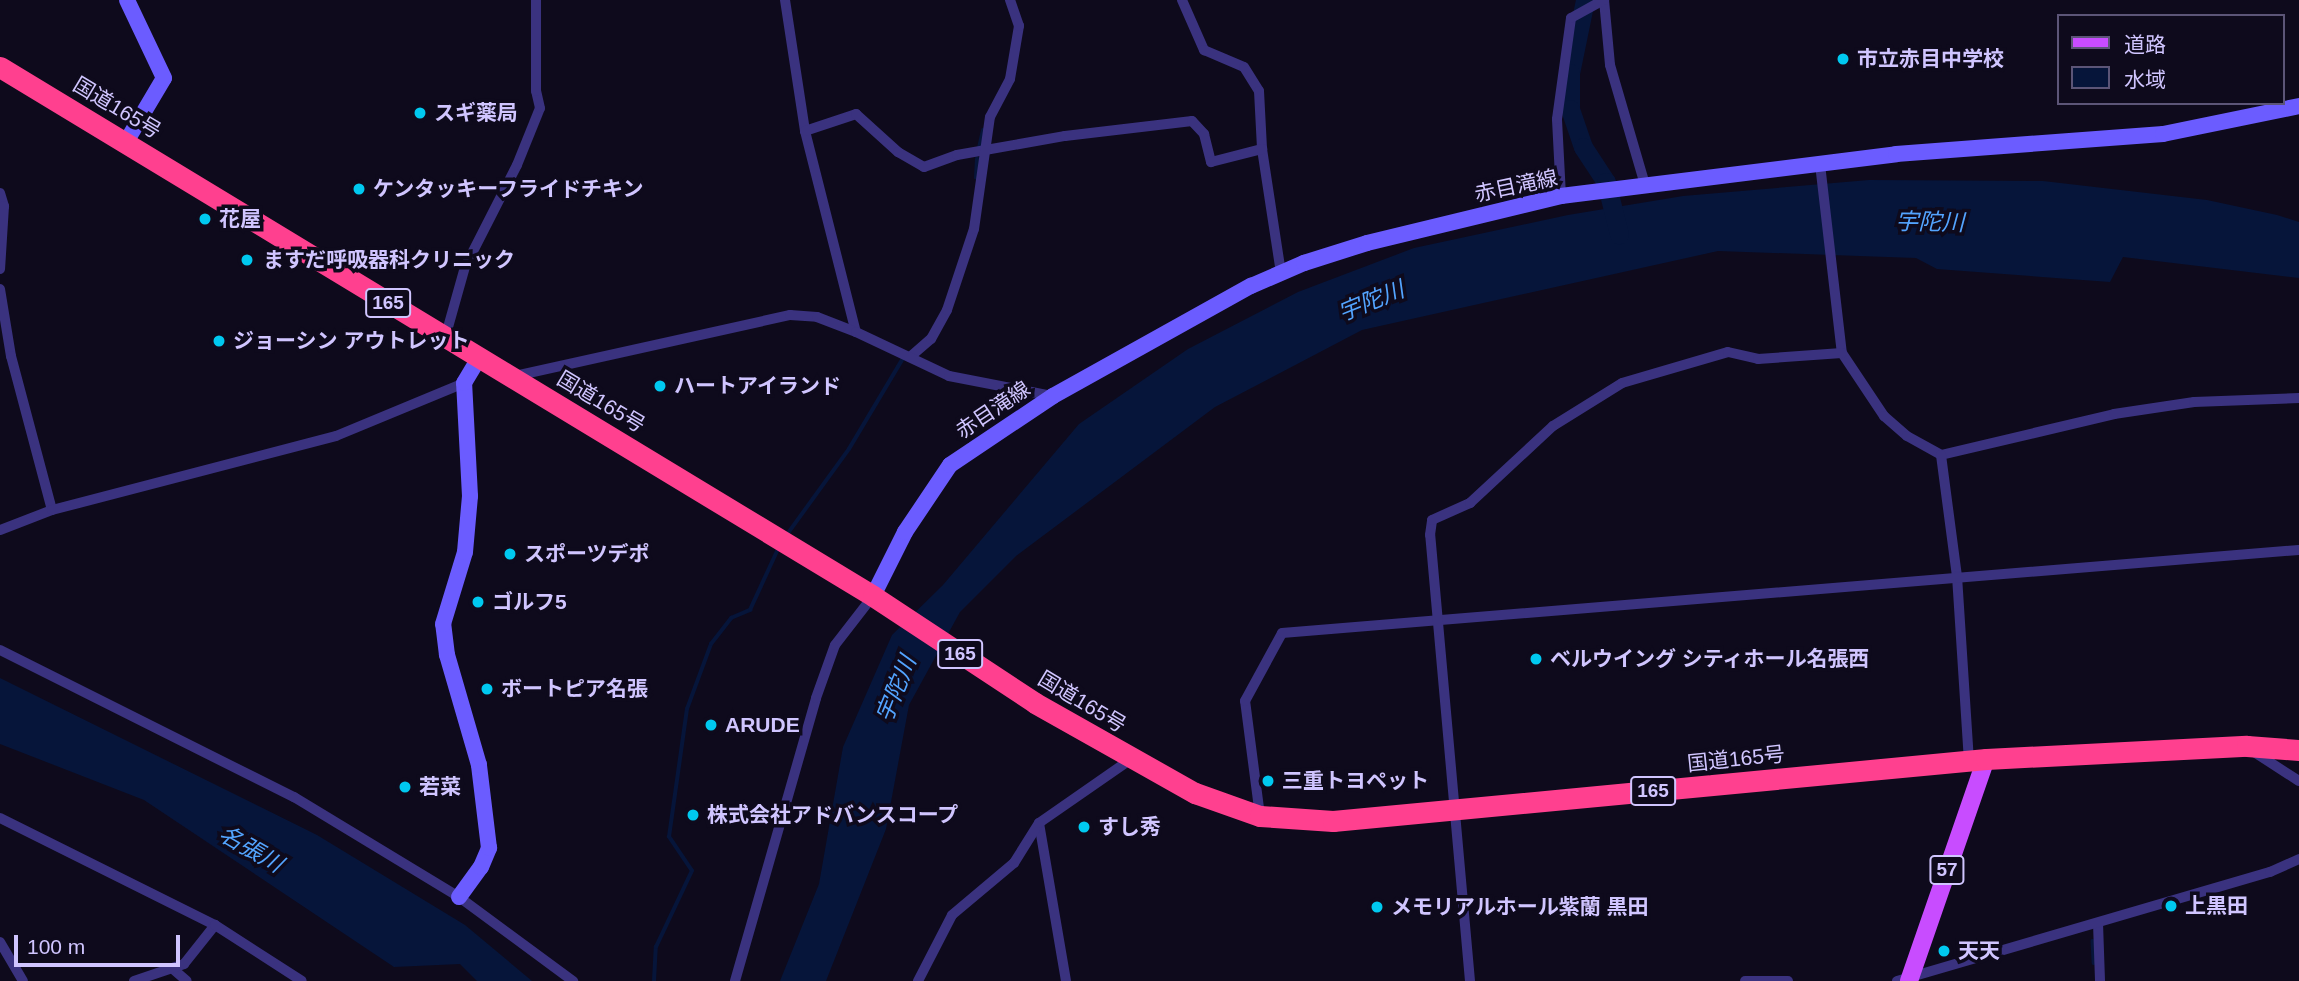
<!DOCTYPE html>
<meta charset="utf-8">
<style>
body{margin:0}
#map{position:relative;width:2299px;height:981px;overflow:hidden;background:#0e0a1c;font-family:Arial,"Noto Sans JP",sans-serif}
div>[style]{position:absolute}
.water>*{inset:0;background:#06153a}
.stream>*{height:3.5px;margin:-1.75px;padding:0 1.75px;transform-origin:1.75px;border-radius:1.75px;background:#06153a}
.river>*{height:19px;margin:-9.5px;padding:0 9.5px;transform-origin:9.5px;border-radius:9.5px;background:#06153a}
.street>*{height:10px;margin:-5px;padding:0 5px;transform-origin:5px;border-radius:5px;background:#3a327f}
.secondary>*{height:16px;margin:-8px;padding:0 8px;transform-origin:8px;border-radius:8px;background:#6b5cff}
.primary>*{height:18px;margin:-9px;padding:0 9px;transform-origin:9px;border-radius:9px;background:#c84cff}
.highway>*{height:21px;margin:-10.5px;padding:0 10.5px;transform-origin:10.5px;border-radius:10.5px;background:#ff408f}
.dots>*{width:19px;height:19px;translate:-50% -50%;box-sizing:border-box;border:4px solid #0e0a1c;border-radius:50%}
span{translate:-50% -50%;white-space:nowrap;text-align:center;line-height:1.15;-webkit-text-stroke:7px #0e0a1c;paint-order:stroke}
.shield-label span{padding:2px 5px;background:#0e0a1c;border:2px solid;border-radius:5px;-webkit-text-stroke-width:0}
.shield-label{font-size:19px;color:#d0c5ff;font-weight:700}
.poi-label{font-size:21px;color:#d0c5ff;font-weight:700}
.left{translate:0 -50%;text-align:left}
.street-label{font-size:21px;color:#d0c5ff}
.water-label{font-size:23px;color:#53a4ff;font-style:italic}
.legend{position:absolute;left:2057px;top:14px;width:228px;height:91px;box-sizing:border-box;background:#0e0a1c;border:2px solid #5c5577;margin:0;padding:9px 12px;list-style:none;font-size:21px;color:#d0c5ff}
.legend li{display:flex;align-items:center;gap:14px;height:35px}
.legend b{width:35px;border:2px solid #5c5577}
.scale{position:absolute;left:14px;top:935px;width:166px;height:32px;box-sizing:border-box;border:4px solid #d0c5ff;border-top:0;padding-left:9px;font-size:21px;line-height:24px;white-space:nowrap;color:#d0c5ff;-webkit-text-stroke:5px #0e0a1c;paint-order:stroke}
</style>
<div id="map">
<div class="water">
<i style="clip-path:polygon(1869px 180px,2043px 181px,2207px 200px,2277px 215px,2299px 222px,2299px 278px,2123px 257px,2110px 282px,1937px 269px,1916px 258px,1718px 251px,1362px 330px,1215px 407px,1016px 556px,960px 612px,909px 705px,886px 829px,826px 981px,780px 981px,819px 884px,843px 747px,892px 635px,943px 585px,1079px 424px,1188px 349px,1298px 292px,1414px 248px,1568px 215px,1683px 196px)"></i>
<i style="clip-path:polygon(0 678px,317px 835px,465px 925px,532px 981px,477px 981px,460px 964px,394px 967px,144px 800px,0 744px)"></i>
</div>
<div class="stream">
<i style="left:979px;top:148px;width:18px;rotate:-77deg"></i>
<i style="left:976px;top:178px;width:19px;rotate:-87deg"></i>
<i style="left:786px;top:536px;width:107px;rotate:-54.1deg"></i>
<i style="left:849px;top:449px;width:104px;rotate:-59.2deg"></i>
<i style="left:2093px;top:941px;width:22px;rotate:87deg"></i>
<i style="left:654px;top:981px;width:34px;rotate:-87deg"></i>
<i style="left:656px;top:947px;width:84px;rotate:-64.7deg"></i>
<i style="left:692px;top:871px;width:41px;rotate:-124.1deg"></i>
<i style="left:669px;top:837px;width:129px;rotate:-82deg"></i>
<i style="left:687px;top:709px;width:69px;rotate:-69.7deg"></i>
<i style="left:711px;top:644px;width:33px;rotate:-52deg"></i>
<i style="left:731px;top:618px;width:21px;rotate:-23deg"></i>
<i style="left:750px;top:610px;width:67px;rotate:-65.3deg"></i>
</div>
<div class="river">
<i style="left:1585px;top:0;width:75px;rotate:101.6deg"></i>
<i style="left:1570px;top:73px;width:36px;rotate:90deg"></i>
<i style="left:1570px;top:109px;width:40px;rotate:71.1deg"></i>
<i style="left:1583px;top:147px;width:42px;rotate:56.7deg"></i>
<i style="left:1606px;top:182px;width:54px;rotate:76deg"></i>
</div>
<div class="street">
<i style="left:785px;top:0;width:133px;rotate:81.3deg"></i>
<i style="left:805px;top:131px;width:207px;rotate:75.8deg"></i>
<i style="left:1182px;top:0;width:55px;rotate:66.3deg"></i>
<i style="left:1204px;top:50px;width:43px;rotate:23deg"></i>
<i style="left:1244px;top:67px;width:28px;rotate:58deg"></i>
<i style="left:1259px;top:91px;width:58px;rotate:87deg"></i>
<i style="left:1262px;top:149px;width:125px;rotate:81.3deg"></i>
<i style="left:1604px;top:0;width:65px;rotate:84.7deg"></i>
<i style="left:1610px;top:65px;width:125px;rotate:73.7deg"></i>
<i style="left:805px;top:131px;width:54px;rotate:-18.4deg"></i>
<i style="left:856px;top:114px;width:57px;rotate:42.1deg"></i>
<i style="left:898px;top:152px;width:30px;rotate:30deg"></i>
<i style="left:924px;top:167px;width:35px;rotate:-20deg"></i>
<i style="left:957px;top:155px;width:110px;rotate:-10deg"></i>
<i style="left:1065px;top:136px;width:128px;rotate:-6.7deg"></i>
<i style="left:1192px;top:121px;width:18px;rotate:47deg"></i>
<i style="left:1204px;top:134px;width:29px;rotate:76deg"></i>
<i style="left:1211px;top:162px;width:53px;rotate:-14.3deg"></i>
<i style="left:1820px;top:164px;width:190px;rotate:83.4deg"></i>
<i style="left:1842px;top:353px;width:76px;rotate:56.3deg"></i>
<i style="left:1884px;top:416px;width:30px;rotate:41deg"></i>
<i style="left:1907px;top:436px;width:39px;rotate:29deg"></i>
<i style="left:1941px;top:455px;width:178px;rotate:-13.3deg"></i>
<i style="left:2114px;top:414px;width:81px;rotate:-8.5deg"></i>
<i style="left:2194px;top:402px;width:105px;rotate:-2.2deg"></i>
<i style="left:0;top:193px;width:14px;rotate:73deg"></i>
<i style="left:4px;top:206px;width:63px;rotate:93.6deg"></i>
<i style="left:1561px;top:196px;width:77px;rotate:-93deg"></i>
<i style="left:1557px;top:119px;width:102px;rotate:-82.1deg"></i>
<i style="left:1571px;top:18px;width:38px;rotate:-29deg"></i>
<i style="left:0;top:289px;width:68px;rotate:80.7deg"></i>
<i style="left:11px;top:356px;width:159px;rotate:75.1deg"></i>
<i style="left:445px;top:338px;width:74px;rotate:-74.3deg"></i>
<i style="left:465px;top:267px;width:114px;rotate:-63deg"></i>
<i style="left:517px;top:165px;width:61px;rotate:-68deg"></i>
<i style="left:540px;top:108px;width:17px;rotate:-103deg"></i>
<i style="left:536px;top:91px;width:91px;rotate:-90deg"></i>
<i style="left:910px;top:357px;width:28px;rotate:-41deg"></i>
<i style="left:931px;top:339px;width:33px;rotate:-61deg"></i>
<i style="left:947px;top:310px;width:85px;rotate:-71.6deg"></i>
<i style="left:974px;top:229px;width:113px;rotate:-81.9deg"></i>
<i style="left:990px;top:117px;width:43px;rotate:-62.2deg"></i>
<i style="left:1010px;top:79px;width:54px;rotate:-80.4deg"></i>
<i style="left:1019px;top:26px;width:28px;rotate:-109deg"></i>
<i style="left:515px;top:376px;width:282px;rotate:-12.5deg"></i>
<i style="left:790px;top:315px;width:27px;rotate:4deg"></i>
<i style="left:817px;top:317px;width:42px;rotate:21deg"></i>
<i style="left:856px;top:332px;width:103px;rotate:25.3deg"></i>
<i style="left:949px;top:376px;width:106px;rotate:10.9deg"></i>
<i style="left:1941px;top:455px;width:122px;rotate:82.5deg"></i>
<i style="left:1957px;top:576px;width:184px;rotate:86.3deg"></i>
<i style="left:0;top:530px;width:56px;rotate:-21deg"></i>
<i style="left:52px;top:510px;width:293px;rotate:-14.6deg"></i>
<i style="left:336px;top:436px;width:139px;rotate:-22.5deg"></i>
<i style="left:0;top:650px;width:329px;rotate:26.6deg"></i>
<i style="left:294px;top:797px;width:193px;rotate:31.2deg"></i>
<i style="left:459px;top:897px;width:142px;rotate:36.4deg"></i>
<i style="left:2251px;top:750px;width:57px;rotate:32.9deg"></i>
<i style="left:1260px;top:816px;width:116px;rotate:-97.4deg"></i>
<i style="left:1245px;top:701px;width:77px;rotate:-61.4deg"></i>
<i style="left:1282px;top:633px;width:1020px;rotate:-4.67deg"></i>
<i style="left:0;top:818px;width:240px;rotate:26.5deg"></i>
<i style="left:1039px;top:823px;width:160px;rotate:80.3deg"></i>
<i style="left:2098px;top:923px;width:58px;rotate:88deg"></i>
<i style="left:0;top:942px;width:45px;rotate:59.5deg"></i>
<i style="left:173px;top:969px;width:18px;rotate:41deg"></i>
<i style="left:134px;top:981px;width:53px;rotate:-18.8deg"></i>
<i style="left:184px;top:964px;width:50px;rotate:-51.5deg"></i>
<i style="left:215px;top:925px;width:103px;rotate:32.8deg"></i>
<i style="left:735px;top:981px;width:294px;rotate:-74deg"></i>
<i style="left:816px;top:698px;width:56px;rotate:-70.3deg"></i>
<i style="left:835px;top:645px;width:62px;rotate:-52.2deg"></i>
<i style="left:918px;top:981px;width:74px;rotate:-62.7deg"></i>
<i style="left:952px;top:915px;width:81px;rotate:-40deg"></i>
<i style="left:1014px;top:863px;width:47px;rotate:-58deg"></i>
<i style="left:1039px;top:823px;width:112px;rotate:-34.8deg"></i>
<i style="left:1470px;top:981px;width:448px;rotate:-95.1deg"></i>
<i style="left:1430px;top:535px;width:15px;rotate:-82deg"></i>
<i style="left:1432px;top:520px;width:42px;rotate:-24.1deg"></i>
<i style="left:1470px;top:503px;width:113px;rotate:-42.9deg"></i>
<i style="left:1553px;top:426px;width:81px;rotate:-31.9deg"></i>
<i style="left:1622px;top:383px;width:110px;rotate:-16.3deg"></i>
<i style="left:1728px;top:352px;width:31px;rotate:13deg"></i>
<i style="left:1758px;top:359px;width:84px;rotate:-4.1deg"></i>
<i style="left:1745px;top:981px;width:43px"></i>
<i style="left:1897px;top:981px;width:389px;rotate:-16.3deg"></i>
<i style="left:2270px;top:872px;width:32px;rotate:-24deg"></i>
</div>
<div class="secondary">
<i style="left:126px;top:142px;width:74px;rotate:-59.3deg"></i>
<i style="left:164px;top:78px;width:86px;rotate:-115.4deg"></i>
<i style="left:873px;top:596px;width:72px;rotate:-63.4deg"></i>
<i style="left:905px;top:532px;width:81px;rotate:-56.1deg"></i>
<i style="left:950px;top:465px;width:124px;rotate:-33.8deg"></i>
<i style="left:1053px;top:396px;width:227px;rotate:-29.1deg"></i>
<i style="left:1251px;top:286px;width:58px;rotate:-23.5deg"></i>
<i style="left:1304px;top:263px;width:66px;rotate:-17.6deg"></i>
<i style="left:1367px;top:243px;width:200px;rotate:-13.6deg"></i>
<i style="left:1561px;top:196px;width:338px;rotate:-7.1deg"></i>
<i style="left:1896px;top:154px;width:268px;rotate:-4.3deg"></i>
<i style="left:2163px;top:134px;width:139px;rotate:-11.6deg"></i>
<i style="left:459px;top:897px;width:37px;rotate:-54deg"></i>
<i style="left:481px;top:867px;width:21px;rotate:-67deg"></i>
<i style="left:489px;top:848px;width:84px;rotate:-96.9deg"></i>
<i style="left:479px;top:765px;width:115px;rotate:-106.2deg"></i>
<i style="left:447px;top:655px;width:31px;rotate:-97deg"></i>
<i style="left:443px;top:624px;width:75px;rotate:-73deg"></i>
<i style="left:465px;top:552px;width:56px;rotate:-84.9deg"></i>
<i style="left:470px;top:496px;width:113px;rotate:-93deg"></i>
<i style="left:464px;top:383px;width:29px;rotate:-59deg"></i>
</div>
<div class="primary">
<i style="left:1909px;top:981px;width:235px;rotate:-70.9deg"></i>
</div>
<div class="highway">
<i style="left:0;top:67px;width:1021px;rotate:31.21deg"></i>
<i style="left:873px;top:596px;width:194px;rotate:33.4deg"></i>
<i style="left:1035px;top:703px;width:184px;rotate:29.4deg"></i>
<i style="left:1195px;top:793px;width:69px;rotate:19.5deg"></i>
<i style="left:1260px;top:816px;width:73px;rotate:3.9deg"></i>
<i style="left:1333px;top:821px;width:656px;rotate:-5.42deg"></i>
<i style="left:1986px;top:759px;width:261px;rotate:-2.9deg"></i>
<i style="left:2247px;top:746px;width:52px;rotate:4.4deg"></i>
</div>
<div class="dots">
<i style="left:1843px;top:59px;background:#00c9f0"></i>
<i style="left:420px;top:113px;background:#00c9f0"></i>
<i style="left:359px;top:189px;background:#00c9f0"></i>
<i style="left:205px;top:219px;background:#00c9f0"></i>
<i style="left:247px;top:260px;background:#00c9f0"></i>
<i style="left:219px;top:341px;background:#00c9f0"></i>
<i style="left:660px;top:386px;background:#00c9f0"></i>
<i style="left:510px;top:554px;background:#00c9f0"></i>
<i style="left:478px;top:602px;background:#00c9f0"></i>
<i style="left:1536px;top:659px;background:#00c9f0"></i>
<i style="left:487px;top:689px;background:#00c9f0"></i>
<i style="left:711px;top:725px;background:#00c9f0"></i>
<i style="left:1268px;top:781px;background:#00c9f0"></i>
<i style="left:405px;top:787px;background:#00c9f0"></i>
<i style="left:693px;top:815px;background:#00c9f0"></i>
<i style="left:1084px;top:827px;background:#00c9f0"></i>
<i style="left:2171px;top:906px;background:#00c9f0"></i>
<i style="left:1377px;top:907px;background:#00c9f0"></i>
<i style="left:1944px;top:951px;background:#00c9f0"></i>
</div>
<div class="shield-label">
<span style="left:388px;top:303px">165</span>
<span style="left:960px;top:654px">165</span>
<span style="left:1653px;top:791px">165</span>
<span style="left:1947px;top:870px">57</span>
</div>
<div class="poi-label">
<span class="left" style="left:1857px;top:59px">市立赤目中学校</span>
<span class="left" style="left:434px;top:113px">スギ薬局</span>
<span class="left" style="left:373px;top:189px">ケンタッキーフライドチキン</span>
<span class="left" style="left:219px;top:219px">花屋</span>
<span class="left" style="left:263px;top:260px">ますだ呼吸器科クリニック</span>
<span class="left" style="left:233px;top:341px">ジョーシン アウトレット</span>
<span class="left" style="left:674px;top:386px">ハートアイランド</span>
<span class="left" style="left:524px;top:554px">スポーツデポ</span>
<span class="left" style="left:492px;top:602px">ゴルフ5</span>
<span class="left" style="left:1550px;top:659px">ベルウイング シティホール名張西</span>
<span class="left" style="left:501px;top:689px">ボートピア名張</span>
<span class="left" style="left:725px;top:725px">ARUDE</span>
<span class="left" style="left:1282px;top:781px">三重トヨペット</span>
<span class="left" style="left:419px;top:787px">若菜</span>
<span class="left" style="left:707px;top:815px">株式会社アドバンスコープ</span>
<span class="left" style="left:1098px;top:827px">すし秀</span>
<span class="left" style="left:2185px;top:906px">上黒田</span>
<span class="left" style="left:1391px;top:907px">メモリアルホール紫蘭 黒田</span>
<span class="left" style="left:1958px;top:951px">天天</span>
</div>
<div class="street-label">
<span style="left:117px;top:108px;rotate:31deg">国道165号</span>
<span style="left:1516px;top:186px;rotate:-12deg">赤目滝線</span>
<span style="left:601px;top:402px;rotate:31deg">国道165号</span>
<span style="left:993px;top:410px;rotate:-34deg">赤目滝線</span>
<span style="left:1082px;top:702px;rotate:31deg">国道165号</span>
<span style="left:1736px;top:759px;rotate:-6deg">国道165号</span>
</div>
<div class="water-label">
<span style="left:1930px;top:222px;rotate:1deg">宇陀川</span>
<span style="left:1371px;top:301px;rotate:-22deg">宇陀川</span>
<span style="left:896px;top:689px;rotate:-68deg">宇陀川</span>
<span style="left:251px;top:849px;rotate:30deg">名張川</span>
</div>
<ul class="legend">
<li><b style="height:9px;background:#c84cff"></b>道路</li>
<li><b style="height:19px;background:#06153a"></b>水域</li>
</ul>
<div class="scale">100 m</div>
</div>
